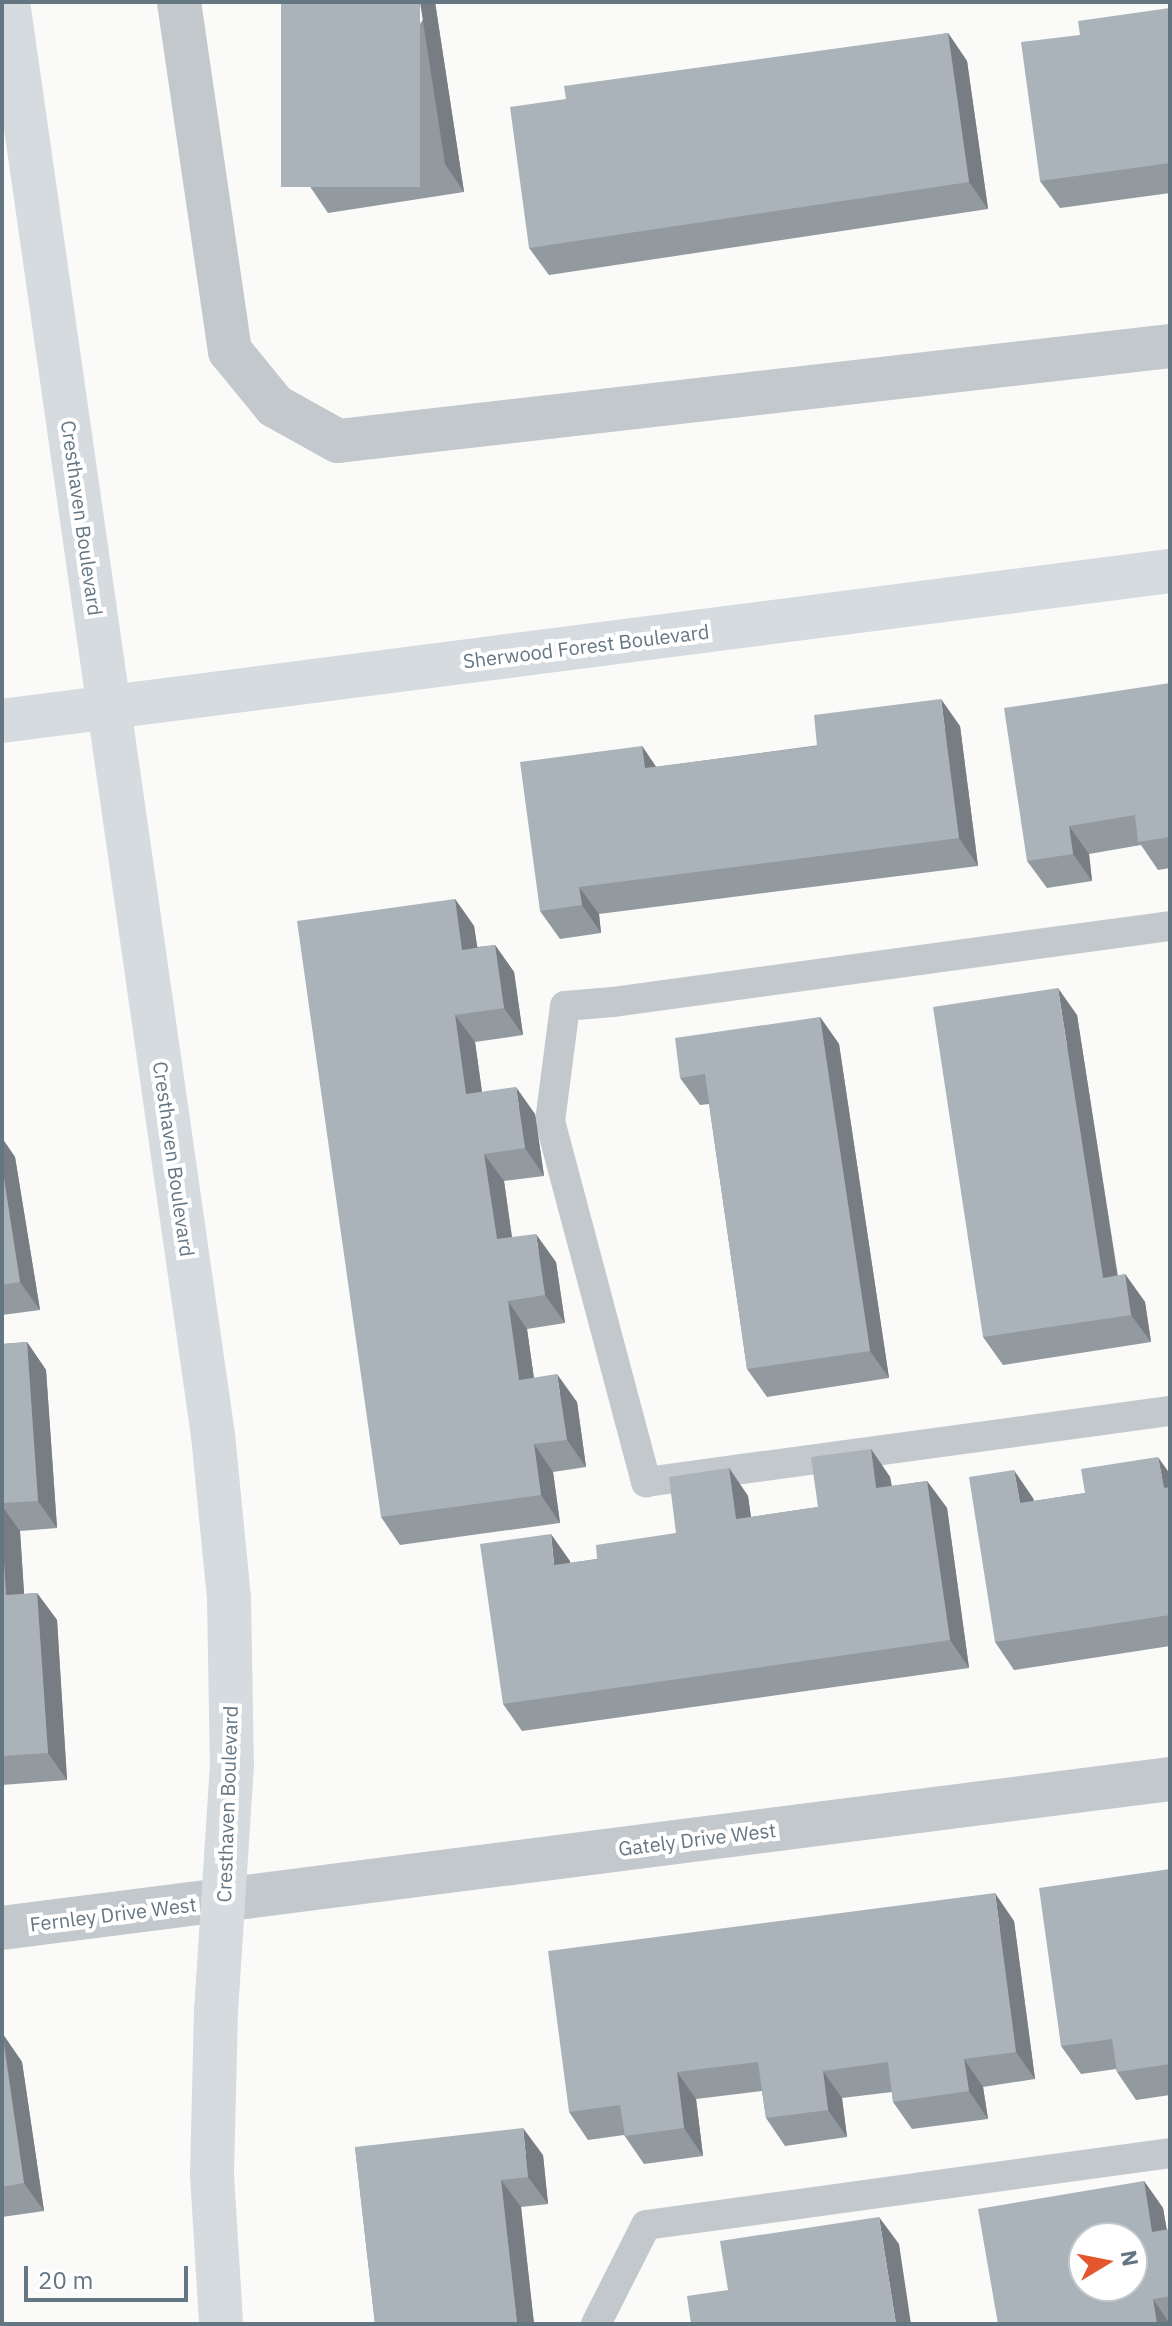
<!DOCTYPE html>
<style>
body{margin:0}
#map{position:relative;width:1172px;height:2326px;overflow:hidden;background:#fafaf8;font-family:"IBM Plex Sans",sans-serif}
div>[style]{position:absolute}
.lane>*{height:30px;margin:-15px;padding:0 15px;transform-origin:15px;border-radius:15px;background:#c3c8cc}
.street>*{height:44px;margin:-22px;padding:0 22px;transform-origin:22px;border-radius:22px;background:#c3c8cc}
.secondary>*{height:44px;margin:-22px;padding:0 22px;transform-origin:22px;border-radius:22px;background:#d6dbdf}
.wall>*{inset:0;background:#929a9f}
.shaded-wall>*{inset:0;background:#777d82}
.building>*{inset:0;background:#aab3b9;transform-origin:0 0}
span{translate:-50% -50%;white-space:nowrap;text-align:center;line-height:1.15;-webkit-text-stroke:8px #fff;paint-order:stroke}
.street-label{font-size:20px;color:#657683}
.frame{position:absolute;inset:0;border:4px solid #657683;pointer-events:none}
.north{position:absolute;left:1068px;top:2222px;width:80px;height:80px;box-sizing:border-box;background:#fff;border:2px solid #c1c8cd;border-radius:50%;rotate:80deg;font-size:22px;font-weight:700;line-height:32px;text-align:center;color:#657683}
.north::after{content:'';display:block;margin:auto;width:28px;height:36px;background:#e4572e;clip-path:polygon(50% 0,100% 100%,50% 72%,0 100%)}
.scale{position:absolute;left:24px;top:2266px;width:164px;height:36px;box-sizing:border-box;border:4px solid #657683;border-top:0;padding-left:10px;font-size:24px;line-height:28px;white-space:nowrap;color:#657683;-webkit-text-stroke:6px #fff;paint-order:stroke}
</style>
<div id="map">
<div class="lane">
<i style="left:1170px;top:926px;width:563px;rotate:172.24deg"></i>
<i style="left:612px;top:1002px;width:47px;rotate:175.1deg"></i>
<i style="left:565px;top:1006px;width:116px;rotate:97.4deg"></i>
<i style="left:550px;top:1121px;width:374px;rotate:75.1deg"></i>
<i style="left:646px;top:1482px;width:529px;rotate:-7.72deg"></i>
<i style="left:596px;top:2324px;width:111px;rotate:-63.2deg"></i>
<i style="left:646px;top:2225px;width:529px;rotate:-7.82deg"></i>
</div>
<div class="street">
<i style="left:179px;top:2px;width:353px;rotate:81.7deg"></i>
<i style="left:230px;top:351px;width:71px;rotate:50.7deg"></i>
<i style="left:275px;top:406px;width:72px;rotate:29.1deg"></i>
<i style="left:338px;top:441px;width:837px;rotate:-6.51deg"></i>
<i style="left:2px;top:1928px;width:1177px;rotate:-7.27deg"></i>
</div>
<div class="secondary">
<i style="left:8px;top:2px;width:1448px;rotate:81.86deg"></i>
<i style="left:213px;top:1435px;width:164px;rotate:84.4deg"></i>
<i style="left:229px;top:1598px;width:166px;rotate:89deg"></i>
<i style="left:232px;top:1764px;width:247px;rotate:93.7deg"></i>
<i style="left:216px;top:2010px;width:165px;rotate:91.4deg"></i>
<i style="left:212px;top:2175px;width:149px;rotate:86.5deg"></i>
<i style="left:2px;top:721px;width:1178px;rotate:-7.32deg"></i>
</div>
<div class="wall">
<i style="clip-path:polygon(435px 2px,464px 192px,328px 213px,309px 185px)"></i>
<i style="clip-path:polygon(1170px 8px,1170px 193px,1060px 208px,1040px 181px,1080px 35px)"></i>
<i style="clip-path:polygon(948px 33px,967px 61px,988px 209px,549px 275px,529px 248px,566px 99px)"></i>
<i style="clip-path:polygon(1170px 683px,1170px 868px,1158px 870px,1141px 845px,1089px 854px,1092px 881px,1047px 888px,1027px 861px)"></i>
<i style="clip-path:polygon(960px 726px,978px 866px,599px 914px,601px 933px,560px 939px,540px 911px,642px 746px,656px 767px)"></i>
<i style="clip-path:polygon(455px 899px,474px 926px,477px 947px,495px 945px,514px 972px,523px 1035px,475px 1042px,482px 1092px,535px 1114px,544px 1176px,504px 1181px,512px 1237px,556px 1262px,565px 1323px,527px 1329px,534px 1378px,577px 1402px,586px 1467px,553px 1472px,560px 1523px,400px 1545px,381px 1517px)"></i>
<i style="clip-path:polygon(1077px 1015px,1118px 1276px,1125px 1274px,1145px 1302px,1151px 1342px,1003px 1365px,983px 1337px)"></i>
<i style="clip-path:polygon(820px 1017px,839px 1044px,889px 1378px,767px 1397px,747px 1369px,709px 1104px,700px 1105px,680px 1078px)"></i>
<i style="clip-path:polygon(2px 1138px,15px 1157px,40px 1310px,2px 1315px)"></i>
<i style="clip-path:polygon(27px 1342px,46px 1370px,57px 1528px,20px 1531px,24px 1594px,37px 1593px,57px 1620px,67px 1780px,2px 1785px,2px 1344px)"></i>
<i style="clip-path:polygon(871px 1449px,890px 1477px,892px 1486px,927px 1481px,947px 1508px,969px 1668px,522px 1731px,503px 1704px,570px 1561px,570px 1563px,597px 1559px,676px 1533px,729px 1468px,748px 1496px,751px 1517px,818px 1507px)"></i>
<i style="clip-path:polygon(1170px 1474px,1170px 1646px,1014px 1670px,995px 1642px,1033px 1498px,1034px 1501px,1085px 1493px)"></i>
<i style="clip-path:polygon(1170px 1869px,1170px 2095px,1136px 2100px,1117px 2072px,1116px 2069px,1081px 2074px,1061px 2046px)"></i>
<i style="clip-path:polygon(1014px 1921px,1035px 2079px,983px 2087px,988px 2119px,912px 2129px,893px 2102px,892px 2092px,842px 2098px,847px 2137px,785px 2146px,766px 2118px,762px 2091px,696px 2099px,703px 2156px,644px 2164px,624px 2135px,588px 2140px,569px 2112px)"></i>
<i style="clip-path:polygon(2px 2034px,22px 2062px,44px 2211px,2px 2217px)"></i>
<i style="clip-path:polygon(355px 2147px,543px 2155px,548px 2204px,521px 2207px,534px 2324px,375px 2324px)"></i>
<i style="clip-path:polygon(1144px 2181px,1163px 2208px,1167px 2230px,1170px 2229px,1170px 2324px,998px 2324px)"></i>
</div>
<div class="shaded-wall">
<i style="clip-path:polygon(420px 2px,435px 2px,464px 192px,445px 164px)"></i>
<i style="clip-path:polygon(948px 33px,967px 61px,988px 209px,969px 182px)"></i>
<i style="clip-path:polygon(941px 699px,960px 726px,978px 866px,959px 838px)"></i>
<i style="clip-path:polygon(642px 746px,661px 774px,645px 768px)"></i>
<i style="clip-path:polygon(1069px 826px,1089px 854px,1092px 881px,1073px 854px)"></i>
<i style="clip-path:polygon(579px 887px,599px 914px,601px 933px,582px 905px)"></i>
<i style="clip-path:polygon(455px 899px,474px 926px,482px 977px,462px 950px)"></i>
<i style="clip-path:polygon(495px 945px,514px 972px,523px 1035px,504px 1008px)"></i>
<i style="clip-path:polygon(1058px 988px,1077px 1015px,1122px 1306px,1103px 1278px)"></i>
<i style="clip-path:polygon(455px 1015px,475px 1042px,486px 1121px,466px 1094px)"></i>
<i style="clip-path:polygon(820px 1017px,839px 1044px,889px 1378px,870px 1351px)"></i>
<i style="clip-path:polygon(516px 1087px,535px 1114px,544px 1176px,525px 1148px)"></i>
<i style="clip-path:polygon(2px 1138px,15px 1157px,40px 1310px,20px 1282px,2px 1166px)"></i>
<i style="clip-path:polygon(484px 1154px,504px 1181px,516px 1267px,497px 1239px)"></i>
<i style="clip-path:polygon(536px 1234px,556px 1262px,565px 1323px,545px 1295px)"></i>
<i style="clip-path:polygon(1125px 1274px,1145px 1302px,1151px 1342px,1131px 1315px)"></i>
<i style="clip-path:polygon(508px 1301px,527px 1329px,538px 1408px,519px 1380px)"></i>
<i style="clip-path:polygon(27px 1342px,46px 1370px,57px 1528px,38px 1501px)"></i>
<i style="clip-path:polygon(557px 1374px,577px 1402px,586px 1467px,567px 1440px)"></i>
<i style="clip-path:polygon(534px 1444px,553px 1472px,560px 1523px,541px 1495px)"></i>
<i style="clip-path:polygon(871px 1449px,890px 1477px,896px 1516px,876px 1488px)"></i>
<i style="clip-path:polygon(1158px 1457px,1170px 1474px,1170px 1497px,1164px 1488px)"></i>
<i style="clip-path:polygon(729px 1468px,748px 1496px,755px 1546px,736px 1519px)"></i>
<i style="clip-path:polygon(1014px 1470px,1033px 1498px,1039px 1531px,1020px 1503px)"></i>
<i style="clip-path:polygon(927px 1481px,947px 1508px,969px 1668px,950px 1640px)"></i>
<i style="clip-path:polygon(2px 1506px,20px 1531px,26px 1623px,6px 1595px,2px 1529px)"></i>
<i style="clip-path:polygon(551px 1534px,570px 1561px,573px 1592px,554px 1565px)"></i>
<i style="clip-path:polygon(37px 1593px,57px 1620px,67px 1780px,48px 1753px)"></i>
<i style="clip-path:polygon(995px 1893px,1014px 1921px,1035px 2079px,1016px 2052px)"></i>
<i style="clip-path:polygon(3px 2034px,22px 2062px,44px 2211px,24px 2183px)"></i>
<i style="clip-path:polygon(964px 2059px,983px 2087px,988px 2119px,969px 2091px)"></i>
<i style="clip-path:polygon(823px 2071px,842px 2098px,847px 2137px,828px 2110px)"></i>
<i style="clip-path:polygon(677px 2072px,696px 2099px,703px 2156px,684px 2128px)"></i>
<i style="clip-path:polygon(523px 2128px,543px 2155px,548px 2204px,528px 2177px)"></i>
<i style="clip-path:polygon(501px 2180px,521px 2207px,534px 2324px,519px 2324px,517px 2322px)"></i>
<i style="clip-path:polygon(1144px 2181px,1163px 2208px,1170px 2251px,1152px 2232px)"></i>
<i style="clip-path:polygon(879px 2217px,899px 2244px,911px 2324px,896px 2324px)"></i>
<i style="clip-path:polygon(1153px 2299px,1170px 2324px,1157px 2324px)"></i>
</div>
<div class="building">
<i style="left:281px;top:2px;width:139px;height:185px"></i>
<i style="clip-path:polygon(1170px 8px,1170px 163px,1040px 181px,1021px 42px,1080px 35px,1078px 21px)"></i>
<i style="clip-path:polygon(948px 33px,969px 182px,529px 248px,510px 107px,566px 99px,564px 86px)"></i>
<i style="clip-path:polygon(1170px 683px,1170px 837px,1138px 842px,1135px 815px,1069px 826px,1073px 854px,1027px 861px,1004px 708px)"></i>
<i style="clip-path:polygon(941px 699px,959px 838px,579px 887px,582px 905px,540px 911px,520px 762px,642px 746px,645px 768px,817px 746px,814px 715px)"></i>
<i style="clip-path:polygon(455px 899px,462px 950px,495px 945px,504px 1008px,455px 1015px,466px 1094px,516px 1087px,525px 1148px,484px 1154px,497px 1239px,536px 1234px,545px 1295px,508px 1301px,519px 1380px,557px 1374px,567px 1440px,534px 1444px,541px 1495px,381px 1517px,297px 921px)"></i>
<i style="clip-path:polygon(1058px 988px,1103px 1278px,1125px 1274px,1131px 1315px,983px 1337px,933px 1007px)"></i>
<i style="clip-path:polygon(820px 1017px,870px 1351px,747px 1369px,705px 1074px,680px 1078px,675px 1038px)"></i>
<i style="clip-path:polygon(2px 1166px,20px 1282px,2px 1285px)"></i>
<i style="clip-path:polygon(27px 1342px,38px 1501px,2px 1503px,2px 1344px)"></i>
<i style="clip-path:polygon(871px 1449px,876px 1488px,927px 1481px,950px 1640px,503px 1704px,480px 1544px,551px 1534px,554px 1565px,597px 1559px,596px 1545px,676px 1533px,669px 1477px,729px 1468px,736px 1519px,818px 1507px,811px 1457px)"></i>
<i style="clip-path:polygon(1158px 1457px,1164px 1488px,1170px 1487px,1170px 1615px,995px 1642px,969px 1477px,1014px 1470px,1020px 1503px,1085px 1493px,1081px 1469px)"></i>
<i style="clip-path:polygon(2px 1529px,6px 1595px,37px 1593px,48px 1753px,2px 1756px)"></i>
<i style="clip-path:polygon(1170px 1869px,1170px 2064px,1117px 2072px,1112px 2039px,1061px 2046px,1039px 1888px)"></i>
<i style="clip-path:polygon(995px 1893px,1016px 2052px,964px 2059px,969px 2091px,893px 2102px,888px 2062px,823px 2071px,828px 2110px,766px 2118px,758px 2062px,677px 2072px,684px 2128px,625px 2136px,620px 2105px,569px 2112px,548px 1951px)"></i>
<i style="clip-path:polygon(2px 2034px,24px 2183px,2px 2187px)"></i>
<i style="clip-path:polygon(523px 2128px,528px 2177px,501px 2180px,517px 2322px,513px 2323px,513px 2324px,375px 2324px,355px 2147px)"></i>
<i style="clip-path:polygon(evenodd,1144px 2181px,1152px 2232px,1170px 2229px,1170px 2296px,1153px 2299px,1157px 2324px,998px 2324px,978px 2209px,1144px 2181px,1084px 2238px,1132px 2238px,1132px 2286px,1084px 2286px,1084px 2238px)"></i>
<i style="clip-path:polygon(879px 2217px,896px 2324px,691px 2324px,687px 2296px,728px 2290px,720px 2241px)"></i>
</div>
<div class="street-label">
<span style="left:82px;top:518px;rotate:82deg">Cresthaven Boulevard</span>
<span style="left:586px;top:646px;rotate:-7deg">Sherwood Forest Boulevard</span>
<span style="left:174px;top:1159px;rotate:82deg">Cresthaven Boulevard</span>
<span style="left:227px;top:1804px;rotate:-88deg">Cresthaven Boulevard</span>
<span style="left:697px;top:1839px;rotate:-7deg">Gately Drive West</span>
<span style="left:113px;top:1914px;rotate:-7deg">Fernley Drive West</span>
</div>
<div class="frame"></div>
<div class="north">N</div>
<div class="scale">20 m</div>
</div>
